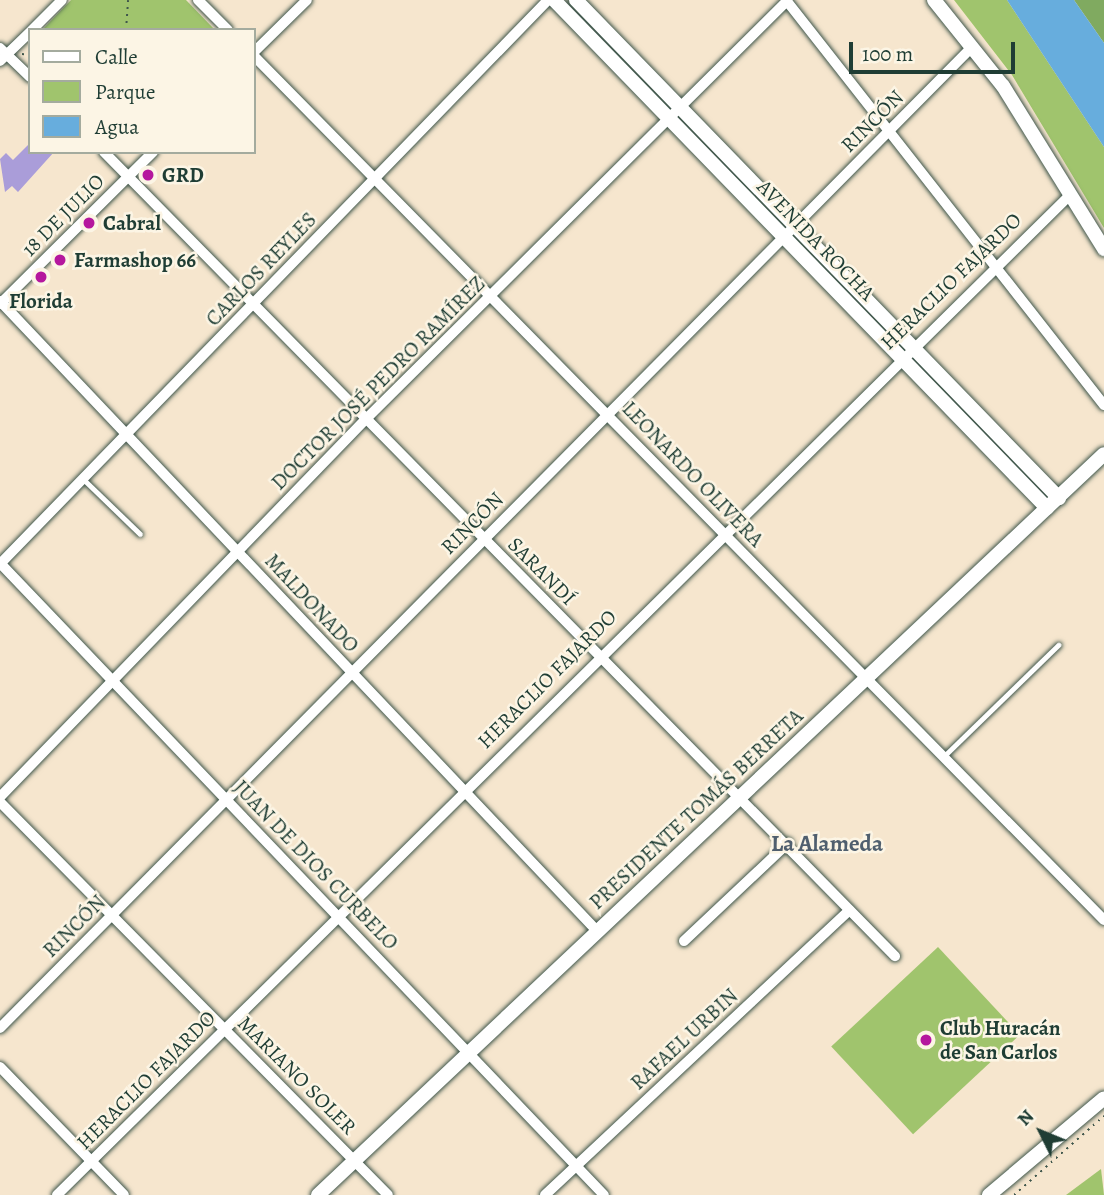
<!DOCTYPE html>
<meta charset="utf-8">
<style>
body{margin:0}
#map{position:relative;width:1104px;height:1195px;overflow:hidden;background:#f6e6ce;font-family:Alegreya,serif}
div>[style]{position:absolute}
.green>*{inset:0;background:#a0c46d;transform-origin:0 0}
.forest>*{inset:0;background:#80aa60}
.water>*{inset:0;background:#67addd}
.building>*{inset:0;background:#aa9dd9}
.path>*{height:2px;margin-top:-1px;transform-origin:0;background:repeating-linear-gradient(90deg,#3f564b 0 2px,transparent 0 7px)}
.roads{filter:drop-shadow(0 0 2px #3f564b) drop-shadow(0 0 2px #3f564b)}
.lane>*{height:5px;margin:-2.5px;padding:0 2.5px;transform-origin:2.5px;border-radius:2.5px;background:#fff}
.street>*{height:10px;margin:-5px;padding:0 5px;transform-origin:5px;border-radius:5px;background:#fff}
.secondary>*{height:14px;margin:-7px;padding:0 7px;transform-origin:7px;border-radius:7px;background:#fff}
.dots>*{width:19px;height:19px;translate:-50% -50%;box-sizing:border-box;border:4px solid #fcf5e5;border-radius:50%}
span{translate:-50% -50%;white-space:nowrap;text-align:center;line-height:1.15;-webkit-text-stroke:5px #fcf5e5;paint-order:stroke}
.street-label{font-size:21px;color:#1f3d34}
.poi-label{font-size:21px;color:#1f3d34;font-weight:700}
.left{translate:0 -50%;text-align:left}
.neighbourhood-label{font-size:23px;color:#505f6e;font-weight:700}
.legend{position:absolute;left:28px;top:28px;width:228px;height:126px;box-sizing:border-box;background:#fcf5e5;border:2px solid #a4ab9e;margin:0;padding:9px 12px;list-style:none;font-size:21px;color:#1f3d34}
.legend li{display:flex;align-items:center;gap:14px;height:35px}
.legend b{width:35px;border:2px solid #a4ab9e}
.north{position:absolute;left:1006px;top:1097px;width:70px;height:70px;-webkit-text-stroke:5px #fcf5e5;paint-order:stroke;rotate:313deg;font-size:19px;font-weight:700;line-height:28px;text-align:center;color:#1f3d34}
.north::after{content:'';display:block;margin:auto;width:24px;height:32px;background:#1f3d34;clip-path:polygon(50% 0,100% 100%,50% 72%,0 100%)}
.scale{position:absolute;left:849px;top:42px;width:166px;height:32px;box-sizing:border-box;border:4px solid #1f3d34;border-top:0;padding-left:9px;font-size:21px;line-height:24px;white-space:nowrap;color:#1f3d34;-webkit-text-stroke:5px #fcf5e5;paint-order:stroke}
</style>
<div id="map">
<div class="green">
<i style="clip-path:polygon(71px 0,186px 0,215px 30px,42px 30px)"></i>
<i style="clip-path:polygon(954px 0,1007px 0,1104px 147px,1104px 228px,1012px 75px)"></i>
<i style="left:938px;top:947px;width:120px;height:146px;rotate:47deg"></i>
<i style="clip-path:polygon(1101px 1169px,1104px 1195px,1066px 1195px)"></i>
</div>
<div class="forest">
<i style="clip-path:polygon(1074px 0,1104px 0,1104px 43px)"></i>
</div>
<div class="water">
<i style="clip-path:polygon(1007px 0,1074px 0,1104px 43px,1104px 147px)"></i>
</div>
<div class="building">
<i style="clip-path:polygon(30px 143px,30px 152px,54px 152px,18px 192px,12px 186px,5px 192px,0 159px,6px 153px,13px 160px)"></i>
</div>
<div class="path">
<i style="left:126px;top:30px;width:30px;rotate:-86deg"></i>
<i style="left:22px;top:54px;width:8px;rotate:7deg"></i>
<i style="left:127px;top:152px;width:6px;rotate:81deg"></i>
<i style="left:1014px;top:1195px;width:120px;rotate:-41.3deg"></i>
</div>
<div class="roads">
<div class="lane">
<i style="left:83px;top:479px;width:79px;rotate:44deg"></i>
<i style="left:943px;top:757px;width:161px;rotate:-44.2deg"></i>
</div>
<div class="street">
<i style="left:198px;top:0;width:42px;rotate:45deg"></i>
<i style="left:786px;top:0;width:515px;rotate:51.86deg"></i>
<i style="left:32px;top:30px;width:42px;rotate:-45deg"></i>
<i style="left:0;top:48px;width:42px;rotate:44deg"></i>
<i style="left:254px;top:52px;width:74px;rotate:-44.5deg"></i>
<i style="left:254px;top:56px;width:1212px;rotate:45.47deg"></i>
<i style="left:0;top:61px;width:42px;rotate:-44deg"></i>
<i style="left:104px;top:152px;width:1128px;rotate:45.47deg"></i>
<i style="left:0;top:301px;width:868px;rotate:46.54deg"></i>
<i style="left:0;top:304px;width:216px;rotate:-44.8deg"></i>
<i style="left:0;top:563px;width:874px;rotate:46.3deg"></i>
<i style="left:0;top:564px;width:786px;rotate:-45.82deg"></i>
<i style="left:0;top:797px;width:525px;rotate:-45.93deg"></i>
<i style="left:365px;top:420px;width:595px;rotate:-44.8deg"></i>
<i style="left:0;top:802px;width:552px;rotate:45.37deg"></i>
<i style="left:684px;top:941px;width:143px;rotate:-43.3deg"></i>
<i style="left:0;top:1028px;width:1382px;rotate:-45.26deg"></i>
<i style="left:0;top:1067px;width:178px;rotate:45.9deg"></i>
<i style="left:57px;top:1195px;width:1422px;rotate:-44.63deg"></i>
<i style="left:545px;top:1195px;width:417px;rotate:-43.1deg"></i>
</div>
<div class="secondary">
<i style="left:554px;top:0;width:708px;rotate:45.86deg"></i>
<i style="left:576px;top:0;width:694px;rotate:45.88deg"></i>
<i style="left:934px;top:0;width:110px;rotate:51.3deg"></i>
<i style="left:1003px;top:86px;width:192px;rotate:58.2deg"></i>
<i style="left:318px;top:1195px;width:1080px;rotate:-43.31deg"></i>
<i style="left:989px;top:1195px;width:150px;rotate:-40.1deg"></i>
</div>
</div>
<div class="dots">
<i style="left:148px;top:175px;background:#b5179e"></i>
<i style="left:89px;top:223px;background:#b5179e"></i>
<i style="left:60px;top:260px;background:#b5179e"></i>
<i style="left:41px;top:277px;background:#b5179e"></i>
<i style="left:926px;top:1040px;background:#b5179e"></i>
</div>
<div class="street-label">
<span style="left:872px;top:121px;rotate:-45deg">RINCÓN</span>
<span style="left:63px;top:215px;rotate:-45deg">18 DE JULIO</span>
<span style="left:816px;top:240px;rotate:46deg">AVENIDA ROCHA</span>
<span style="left:261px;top:269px;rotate:-46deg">CARLOS REYLES</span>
<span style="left:951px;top:281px;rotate:-44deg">HERACLIO FAJARDO</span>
<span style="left:378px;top:383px;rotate:-45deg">DOCTOR JOSÉ PEDRO RAMÍREZ</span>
<span style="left:693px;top:474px;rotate:46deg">LEONARDO OLIVERA</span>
<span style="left:472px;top:523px;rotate:-45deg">RINCÓN</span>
<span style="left:542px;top:571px;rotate:45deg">SARANDÍ</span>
<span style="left:312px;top:603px;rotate:47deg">MALDONADO</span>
<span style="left:547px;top:679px;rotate:-45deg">HERACLIO FAJARDO</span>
<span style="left:696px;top:809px;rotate:-43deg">PRESIDENTE TOMÁS BERRETA</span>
<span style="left:316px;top:865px;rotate:46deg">JUAN DE DIOS CURBELO</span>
<span style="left:74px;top:926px;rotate:-45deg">RINCÓN</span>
<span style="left:684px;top:1039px;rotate:-43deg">RAFAEL URBIN</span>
<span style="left:297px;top:1075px;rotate:45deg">MARIANO SOLER</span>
<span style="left:146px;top:1080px;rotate:-45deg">HERACLIO FAJARDO</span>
</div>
<div class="poi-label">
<span class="left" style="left:162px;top:175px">GRD</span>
<span class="left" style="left:103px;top:223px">Cabral</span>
<span class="left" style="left:74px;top:260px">Farmashop 66</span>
<span style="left:41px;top:301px">Florida</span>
<span class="left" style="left:940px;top:1040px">Club Huracán<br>de San Carlos</span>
</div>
<div class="neighbourhood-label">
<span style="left:827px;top:844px">La Alameda</span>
</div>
<ul class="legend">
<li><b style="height:9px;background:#fff"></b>Calle</li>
<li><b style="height:19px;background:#a0c46d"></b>Parque</li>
<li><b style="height:19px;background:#67addd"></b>Agua</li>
</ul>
<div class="north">N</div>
<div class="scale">100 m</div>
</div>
